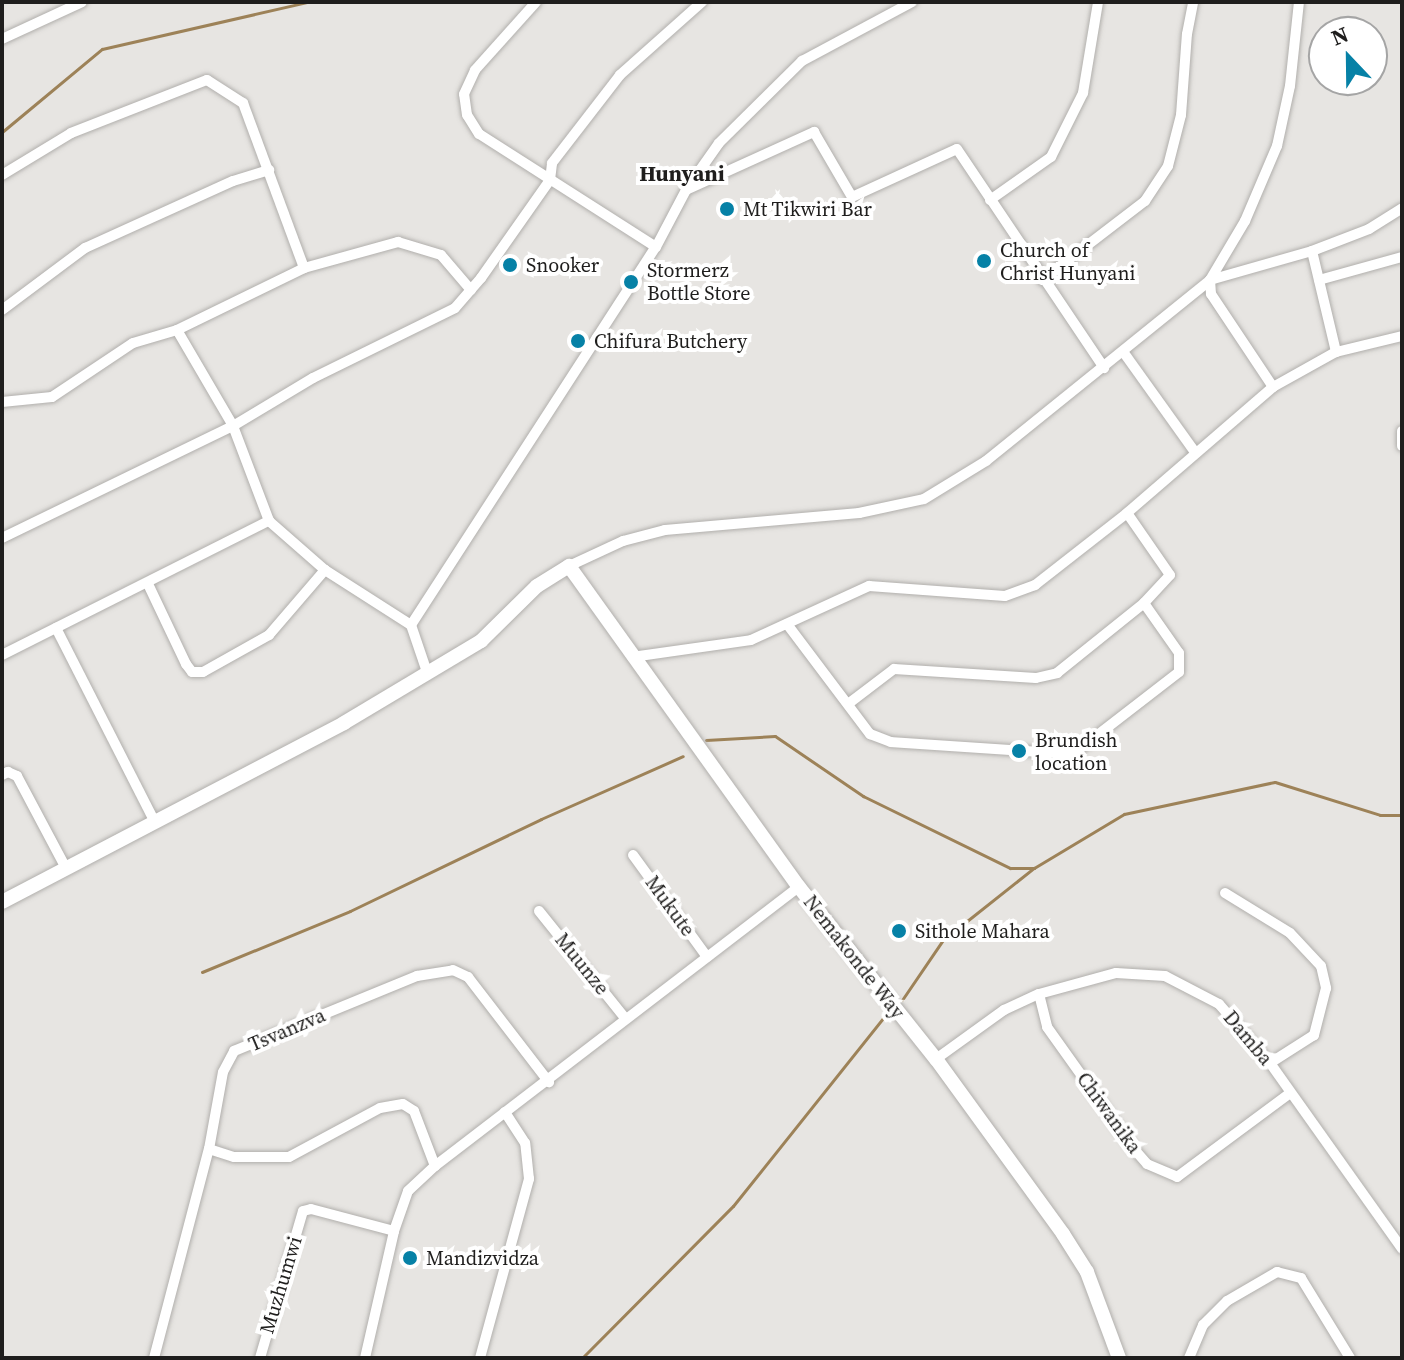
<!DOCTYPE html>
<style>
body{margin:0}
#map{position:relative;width:1404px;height:1360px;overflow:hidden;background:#e7e5e2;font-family:"Source Serif 4",serif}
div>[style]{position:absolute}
.stream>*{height:3px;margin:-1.5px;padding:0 1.5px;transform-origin:1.5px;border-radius:1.5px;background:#9d8258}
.roads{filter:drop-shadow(0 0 2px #b1afac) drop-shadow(0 0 2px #b1afac)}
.street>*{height:10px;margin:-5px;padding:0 5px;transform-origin:5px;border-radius:5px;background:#fff}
.secondary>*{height:14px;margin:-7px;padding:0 7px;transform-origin:7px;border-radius:7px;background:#fff}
.dots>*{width:22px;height:22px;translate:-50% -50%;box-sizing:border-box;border:4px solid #fff;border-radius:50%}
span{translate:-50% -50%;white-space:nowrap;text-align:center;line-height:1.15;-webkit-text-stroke:8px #fff;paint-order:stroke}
.poi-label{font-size:20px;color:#1f1e1d}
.left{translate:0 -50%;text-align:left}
.street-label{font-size:20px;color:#1f1e1d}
.neighbourhood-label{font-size:22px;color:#1f1e1d;font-weight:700}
.frame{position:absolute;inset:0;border:4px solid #1f1e1d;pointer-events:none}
.north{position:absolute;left:1308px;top:16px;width:80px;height:80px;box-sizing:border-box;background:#fff;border:2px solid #a5a5a5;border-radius:50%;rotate:338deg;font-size:22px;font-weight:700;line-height:32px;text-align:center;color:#1f1e1d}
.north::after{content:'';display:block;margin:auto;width:28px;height:36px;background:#0681a6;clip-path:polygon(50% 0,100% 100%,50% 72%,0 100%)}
</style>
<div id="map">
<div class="stream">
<i style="left:2px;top:132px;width:130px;rotate:-39.7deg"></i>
<i style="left:102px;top:49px;width:210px;rotate:-12.9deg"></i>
<i style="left:706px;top:740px;width:69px;rotate:-3.3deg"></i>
<i style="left:775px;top:736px;width:107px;rotate:34.3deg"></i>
<i style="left:863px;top:796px;width:164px;rotate:26.1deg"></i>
<i style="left:1010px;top:868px;width:24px"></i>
<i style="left:202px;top:972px;width:160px;rotate:-22.4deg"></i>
<i style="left:350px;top:911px;width:212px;rotate:-25.7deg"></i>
<i style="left:541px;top:819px;width:155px;rotate:-23.9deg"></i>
<i style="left:902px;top:1000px;width:73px;rotate:-55.7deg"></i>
<i style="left:943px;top:940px;width:116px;rotate:-38.4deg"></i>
<i style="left:1034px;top:868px;width:105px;rotate:-31deg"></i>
<i style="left:1124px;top:814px;width:154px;rotate:-12deg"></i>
<i style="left:1275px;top:782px;width:110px;rotate:17.4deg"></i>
<i style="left:1380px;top:815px;width:22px"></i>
<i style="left:582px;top:1358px;width:214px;rotate:-45.2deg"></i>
<i style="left:733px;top:1206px;width:246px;rotate:-51.4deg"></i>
</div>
<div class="roads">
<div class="street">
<i style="left:2px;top:39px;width:88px;rotate:-24.8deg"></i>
<i style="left:2px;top:175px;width:81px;rotate:-31.3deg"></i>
<i style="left:71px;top:133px;width:146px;rotate:-21.3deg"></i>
<i style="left:207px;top:80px;width:43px;rotate:32.6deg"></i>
<i style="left:243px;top:103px;width:176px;rotate:69.7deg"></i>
<i style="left:686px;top:190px;width:141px;rotate:-24.4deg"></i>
<i style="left:814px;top:132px;width:75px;rotate:59.7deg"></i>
<i style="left:852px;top:197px;width:115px;rotate:-24.6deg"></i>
<i style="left:957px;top:149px;width:264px;rotate:56.1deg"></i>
<i style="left:990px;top:200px;width:75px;rotate:-35.2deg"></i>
<i style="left:1051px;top:157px;width:72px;rotate:-63.4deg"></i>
<i style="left:1083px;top:93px;width:92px;rotate:-80.6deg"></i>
<i style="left:656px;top:247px;width:64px;rotate:-62.2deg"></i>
<i style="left:686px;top:190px;width:57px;rotate:-54.9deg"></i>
<i style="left:719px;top:143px;width:117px;rotate:-44.7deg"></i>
<i style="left:802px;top:61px;width:125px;rotate:-28.2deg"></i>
<i style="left:1312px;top:251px;width:104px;rotate:76.6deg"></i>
<i style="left:1042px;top:280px;width:130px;rotate:-37.5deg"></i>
<i style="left:1145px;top:201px;width:42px;rotate:-56.7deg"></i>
<i style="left:1168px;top:166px;width:53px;rotate:-75.7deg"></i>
<i style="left:1181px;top:115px;width:81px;rotate:-85.8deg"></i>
<i style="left:1187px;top:34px;width:33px;rotate:-79deg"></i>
<i style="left:1319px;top:280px;width:86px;rotate:-15.5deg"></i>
<i style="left:2px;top:310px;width:104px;rotate:-36.8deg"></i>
<i style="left:85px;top:248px;width:162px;rotate:-24.4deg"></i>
<i style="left:233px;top:181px;width:38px;rotate:-17deg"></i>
<i style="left:177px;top:330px;width:111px;rotate:59.7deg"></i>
<i style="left:233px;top:426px;width:102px;rotate:69.2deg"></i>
<i style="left:269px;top:521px;width:74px;rotate:41.2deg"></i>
<i style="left:325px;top:570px;width:102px;rotate:32.6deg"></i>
<i style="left:1124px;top:353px;width:122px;rotate:54.4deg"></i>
<i style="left:1273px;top:387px;width:112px;rotate:-123.7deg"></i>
<i style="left:1211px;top:294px;width:14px;rotate:-94deg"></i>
<i style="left:1210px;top:280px;width:69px;rotate:-59.3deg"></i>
<i style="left:1245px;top:221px;width:82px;rotate:-66.9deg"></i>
<i style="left:1277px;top:146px;width:61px;rotate:-77.8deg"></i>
<i style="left:1290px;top:86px;width:84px;rotate:-83.9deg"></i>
<i style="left:2px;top:402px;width:50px;rotate:-5.7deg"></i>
<i style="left:52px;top:397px;width:97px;rotate:-33.7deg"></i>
<i style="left:133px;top:343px;width:46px;rotate:-16.5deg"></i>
<i style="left:177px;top:330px;width:141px;rotate:-26deg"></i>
<i style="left:304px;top:268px;width:98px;rotate:-15.5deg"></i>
<i style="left:398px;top:242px;width:45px;rotate:16.8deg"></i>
<i style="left:441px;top:255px;width:46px;rotate:49.4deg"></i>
<i style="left:1402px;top:431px;width:15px;rotate:90deg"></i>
<i style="left:2px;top:538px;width:257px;rotate:-25.9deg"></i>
<i style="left:233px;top:426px;width:93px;rotate:-31deg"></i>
<i style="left:313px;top:378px;width:158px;rotate:-26.2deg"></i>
<i style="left:455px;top:308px;width:40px;rotate:-49deg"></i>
<i style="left:481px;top:278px;width:120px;rotate:-54.9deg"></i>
<i style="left:550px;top:180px;width:17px;rotate:-83deg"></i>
<i style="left:552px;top:163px;width:111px;rotate:-52.3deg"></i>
<i style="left:620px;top:75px;width:110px;rotate:-41.7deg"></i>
<i style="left:569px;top:566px;width:60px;rotate:-24.8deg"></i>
<i style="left:623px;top:541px;width:43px;rotate:-14.7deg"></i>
<i style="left:665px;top:530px;width:195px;rotate:-5deg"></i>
<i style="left:859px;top:513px;width:66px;rotate:-12.2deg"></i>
<i style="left:924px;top:499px;width:73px;rotate:-31.5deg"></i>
<i style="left:986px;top:461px;width:288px;rotate:-38.9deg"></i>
<i style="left:1210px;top:280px;width:106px;rotate:-15.9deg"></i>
<i style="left:1312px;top:251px;width:61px;rotate:-21.1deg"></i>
<i style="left:1369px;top:229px;width:39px;rotate:-32deg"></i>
<i style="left:148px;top:584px;width:89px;rotate:64.6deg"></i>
<i style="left:186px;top:664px;width:10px;rotate:53deg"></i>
<i style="left:192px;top:672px;width:11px"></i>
<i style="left:203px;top:672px;width:76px;rotate:-29.3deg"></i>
<i style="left:269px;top:635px;width:86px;rotate:-49.3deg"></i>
<i style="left:787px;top:624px;width:138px;rotate:53deg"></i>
<i style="left:870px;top:734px;width:22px;rotate:21deg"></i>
<i style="left:891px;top:742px;width:182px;rotate:3.8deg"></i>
<i style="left:1073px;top:754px;width:134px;rotate:-37.7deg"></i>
<i style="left:1179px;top:672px;width:19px;rotate:-90deg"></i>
<i style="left:1179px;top:653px;width:61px;rotate:-125deg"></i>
<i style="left:56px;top:628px;width:218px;rotate:63deg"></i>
<i style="left:2px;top:655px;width:299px;rotate:-26.7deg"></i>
<i style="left:632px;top:657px;width:120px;rotate:-8.1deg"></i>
<i style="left:751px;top:640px;width:130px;rotate:-24.6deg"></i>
<i style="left:869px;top:586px;width:136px;rotate:4.2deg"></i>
<i style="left:1005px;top:596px;width:32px;rotate:-20deg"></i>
<i style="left:1035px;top:585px;width:117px;rotate:-38deg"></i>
<i style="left:1127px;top:513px;width:193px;rotate:-40.8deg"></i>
<i style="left:1273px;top:387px;width:72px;rotate:-29.1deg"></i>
<i style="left:1336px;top:352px;width:68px;rotate:-13.6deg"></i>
<i style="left:427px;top:672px;width:50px;rotate:-108.8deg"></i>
<i style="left:411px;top:625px;width:450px;rotate:-57.1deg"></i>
<i style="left:656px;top:247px;width:210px;rotate:-147.4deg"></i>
<i style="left:479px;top:134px;width:22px;rotate:-122deg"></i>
<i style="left:467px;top:115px;width:21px;rotate:-98deg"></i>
<i style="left:464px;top:94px;width:26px;rotate:-65deg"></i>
<i style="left:475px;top:70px;width:91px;rotate:-48.1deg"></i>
<i style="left:848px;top:704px;width:58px;rotate:-37.3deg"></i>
<i style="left:894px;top:669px;width:142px;rotate:3.6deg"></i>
<i style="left:1036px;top:678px;width:22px;rotate:-13deg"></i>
<i style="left:1057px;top:673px;width:112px;rotate:-38.8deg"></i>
<i style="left:1144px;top:603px;width:38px;rotate:-47deg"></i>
<i style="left:1170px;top:575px;width:75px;rotate:-124.7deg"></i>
<i style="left:2px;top:775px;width:7px;rotate:-27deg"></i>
<i style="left:8px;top:772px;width:10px;rotate:24deg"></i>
<i style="left:17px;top:776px;width:104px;rotate:62deg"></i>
<i style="left:633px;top:855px;width:126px;rotate:54deg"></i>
<i style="left:1225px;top:893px;width:76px;rotate:31.6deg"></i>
<i style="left:1290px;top:933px;width:45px;rotate:46.8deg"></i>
<i style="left:1321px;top:966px;width:23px;rotate:77deg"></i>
<i style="left:1326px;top:988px;width:49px;rotate:104.3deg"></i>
<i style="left:1314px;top:1035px;width:52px;rotate:147.5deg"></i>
<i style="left:539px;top:911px;width:137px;rotate:51.2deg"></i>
<i style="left:1039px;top:994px;width:34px;rotate:76deg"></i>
<i style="left:1047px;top:1027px;width:150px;rotate:54.5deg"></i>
<i style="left:1134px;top:1149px;width:20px;rotate:49deg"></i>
<i style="left:1147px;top:1164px;width:33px;rotate:23deg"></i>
<i style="left:1177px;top:1177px;width:141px;rotate:-36.6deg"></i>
<i style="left:936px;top:1059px;width:84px;rotate:-35.8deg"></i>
<i style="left:1004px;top:1010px;width:38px;rotate:-25deg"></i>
<i style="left:1039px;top:994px;width:80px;rotate:-15.3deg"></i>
<i style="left:1116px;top:973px;width:49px;rotate:3.5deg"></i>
<i style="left:1165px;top:976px;width:61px;rotate:27.4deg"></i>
<i style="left:1219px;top:1004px;width:78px;rotate:49.2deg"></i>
<i style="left:1270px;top:1063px;width:228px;rotate:54.6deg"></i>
<i style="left:209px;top:1149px;width:26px;rotate:18deg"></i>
<i style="left:234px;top:1157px;width:55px"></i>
<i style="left:289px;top:1157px;width:103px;rotate:-28.3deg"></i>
<i style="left:380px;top:1108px;width:23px;rotate:-10deg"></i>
<i style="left:403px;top:1104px;width:13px;rotate:32deg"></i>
<i style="left:414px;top:1111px;width:59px;rotate:69.1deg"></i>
<i style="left:154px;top:1358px;width:216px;rotate:-75.3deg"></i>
<i style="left:209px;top:1149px;width:78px;rotate:-79.7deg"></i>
<i style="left:223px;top:1072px;width:24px;rotate:-62deg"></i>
<i style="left:234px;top:1051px;width:198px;rotate:-22.3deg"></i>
<i style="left:417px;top:976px;width:36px;rotate:-9deg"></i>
<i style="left:453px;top:970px;width:17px;rotate:25deg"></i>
<i style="left:468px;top:977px;width:133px;rotate:52.4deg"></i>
<i style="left:260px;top:1358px;width:153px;rotate:-73.7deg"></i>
<i style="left:303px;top:1211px;width:8px;rotate:-14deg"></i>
<i style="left:311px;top:1209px;width:86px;rotate:14.8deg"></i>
<i style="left:365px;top:1358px;width:130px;rotate:-77.1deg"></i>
<i style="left:394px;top:1231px;width:42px;rotate:-70.7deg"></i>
<i style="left:408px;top:1191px;width:37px;rotate:-43deg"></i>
<i style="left:435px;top:1166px;width:459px;rotate:-37.5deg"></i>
<i style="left:480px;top:1358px;width:186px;rotate:-74.7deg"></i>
<i style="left:529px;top:1179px;width:36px;rotate:-96deg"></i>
<i style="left:525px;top:1143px;width:37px;rotate:-123deg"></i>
<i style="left:1189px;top:1358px;width:36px;rotate:-67deg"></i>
<i style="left:1203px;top:1325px;width:34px;rotate:-45deg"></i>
<i style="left:1227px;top:1301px;width:58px;rotate:-30.1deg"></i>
<i style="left:1277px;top:1272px;width:25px;rotate:14deg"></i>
<i style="left:1301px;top:1278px;width:94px;rotate:58.5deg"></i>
</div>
<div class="secondary">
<i style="left:2px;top:902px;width:386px;rotate:-27.6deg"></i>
<i style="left:344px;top:723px;width:160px;rotate:-30.9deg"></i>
<i style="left:481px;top:641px;width:78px;rotate:-44.5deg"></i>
<i style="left:537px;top:586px;width:38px;rotate:-32deg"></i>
<i style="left:569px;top:566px;width:395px;rotate:54.4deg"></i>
<i style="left:799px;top:887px;width:220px;rotate:51.5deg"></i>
<i style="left:936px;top:1059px;width:216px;rotate:54deg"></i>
<i style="left:1063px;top:1234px;width:45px;rotate:57.7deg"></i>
<i style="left:1087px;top:1272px;width:92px;rotate:69.6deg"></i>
</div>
</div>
<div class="dots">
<i style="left:727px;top:209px;background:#0681a6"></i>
<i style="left:984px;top:261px;background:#0681a6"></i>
<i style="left:510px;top:265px;background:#0681a6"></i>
<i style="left:631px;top:282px;background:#0681a6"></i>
<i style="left:578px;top:341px;background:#0681a6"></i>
<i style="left:1019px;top:751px;background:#0681a6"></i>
<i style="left:899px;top:931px;background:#0681a6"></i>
<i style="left:410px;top:1258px;background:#0681a6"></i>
</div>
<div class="poi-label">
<span class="left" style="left:743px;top:209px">Mt Tikwiri Bar</span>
<span class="left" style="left:1000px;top:262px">Church of<br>Christ Hunyani</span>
<span class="left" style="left:526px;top:265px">Snooker</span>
<span class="left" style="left:647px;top:282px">Stormerz<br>Bottle Store</span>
<span class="left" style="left:594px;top:341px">Chifura Butchery</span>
<span class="left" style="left:1035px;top:752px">Brundish<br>location</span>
<span class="left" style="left:915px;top:931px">Sithole Mahara</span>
<span class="left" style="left:426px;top:1258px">Mandizvidza</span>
</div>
<div class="street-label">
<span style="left:670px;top:906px;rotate:54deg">Mukute</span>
<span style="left:854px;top:957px;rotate:52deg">Nemakonde Way</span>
<span style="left:582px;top:964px;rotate:51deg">Muunze</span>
<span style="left:287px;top:1030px;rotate:-23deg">Tsvanzva</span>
<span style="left:1248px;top:1038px;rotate:50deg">Damba</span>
<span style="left:1109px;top:1113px;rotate:54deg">Chiwanika</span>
<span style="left:281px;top:1285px;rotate:-73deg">Muzhumwi</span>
</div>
<div class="neighbourhood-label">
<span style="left:682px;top:174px">Hunyani</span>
</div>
<div class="frame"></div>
<div class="north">N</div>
</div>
